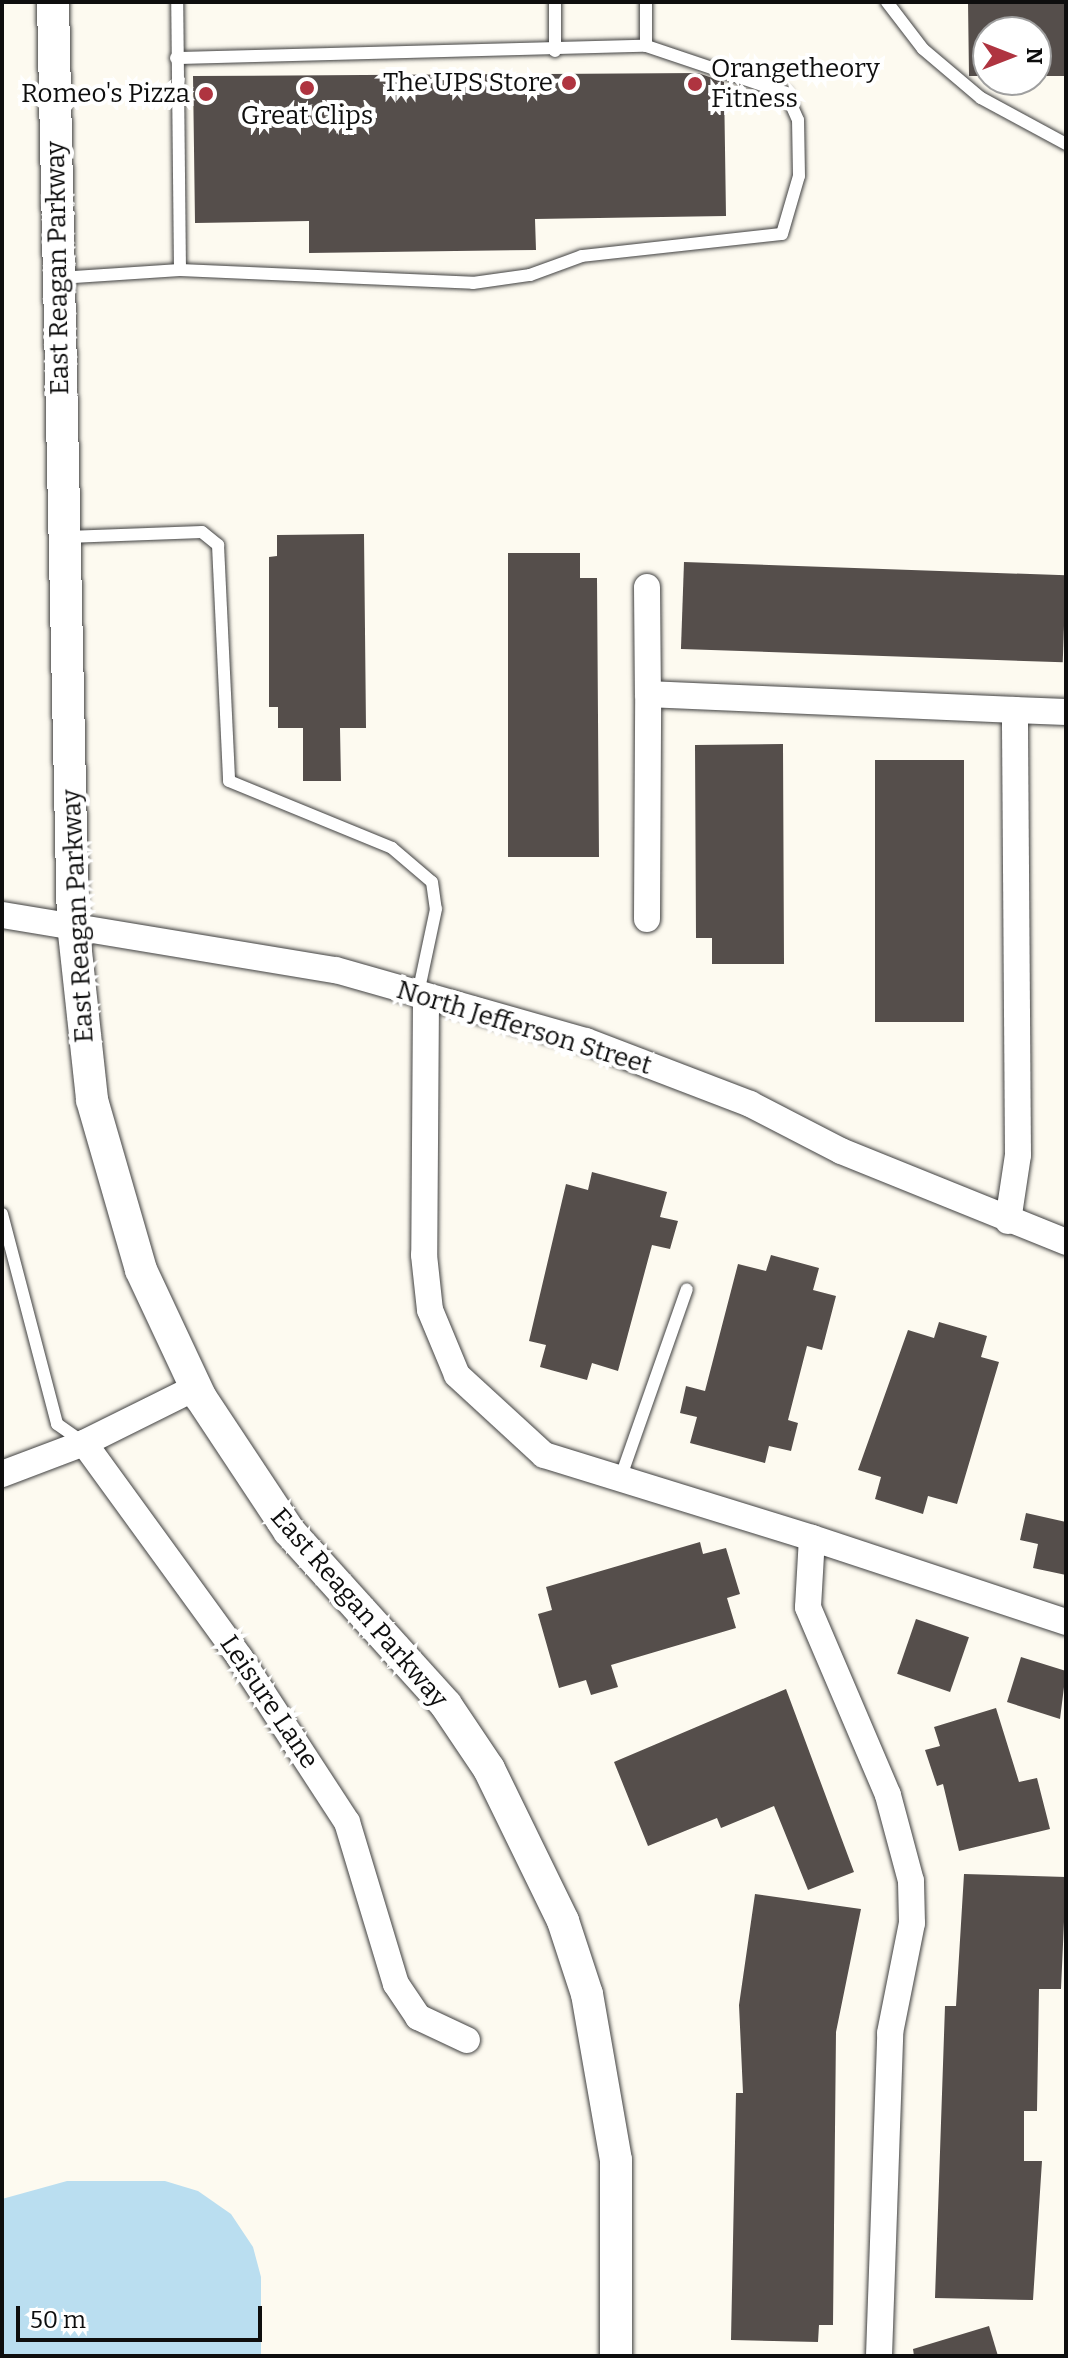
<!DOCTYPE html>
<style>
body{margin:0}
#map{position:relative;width:1068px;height:2358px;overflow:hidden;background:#fdfaf0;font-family:Bitter,serif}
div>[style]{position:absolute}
.water>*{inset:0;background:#badef0}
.building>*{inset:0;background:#554e4b;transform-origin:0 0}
.roads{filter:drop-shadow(0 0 2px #414141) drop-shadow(0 0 2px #414141)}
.service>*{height:12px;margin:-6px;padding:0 6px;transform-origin:6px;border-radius:6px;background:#fff}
.minor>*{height:26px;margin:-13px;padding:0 13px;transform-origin:13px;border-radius:13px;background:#fff}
.tertiary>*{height:32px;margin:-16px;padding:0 16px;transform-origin:16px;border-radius:16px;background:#fff}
.dots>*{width:22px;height:22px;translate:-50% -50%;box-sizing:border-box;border:4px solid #fff;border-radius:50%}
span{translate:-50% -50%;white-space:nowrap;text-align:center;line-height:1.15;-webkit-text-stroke:8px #fff;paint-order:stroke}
.poi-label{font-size:26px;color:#0e0e0e}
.left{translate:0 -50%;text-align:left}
.right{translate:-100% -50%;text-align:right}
.street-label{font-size:26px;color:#0e0e0e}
.frame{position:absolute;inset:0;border:4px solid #0e0e0e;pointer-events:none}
.north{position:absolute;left:972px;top:16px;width:80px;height:80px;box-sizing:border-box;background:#fff;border:2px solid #9f9f9f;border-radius:50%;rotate:90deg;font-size:22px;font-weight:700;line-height:32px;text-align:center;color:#0e0e0e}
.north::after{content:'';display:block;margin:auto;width:28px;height:36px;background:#af3440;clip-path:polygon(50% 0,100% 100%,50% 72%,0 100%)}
.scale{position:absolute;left:16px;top:2306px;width:246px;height:36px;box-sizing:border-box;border:4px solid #0e0e0e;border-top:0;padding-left:10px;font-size:24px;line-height:28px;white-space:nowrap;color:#0e0e0e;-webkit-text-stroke:6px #fff;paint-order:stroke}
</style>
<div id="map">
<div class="water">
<i style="clip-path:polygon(67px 2181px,165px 2181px,198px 2191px,231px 2214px,253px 2247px,261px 2277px,261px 2356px,2px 2356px,2px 2199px)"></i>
</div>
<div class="building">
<i style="clip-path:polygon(968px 2px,1066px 2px,1066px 76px,1036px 76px,1036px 32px,988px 32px,988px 76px,969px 76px)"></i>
<i style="clip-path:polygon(698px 73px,724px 82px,726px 216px,535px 219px,536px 250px,309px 253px,309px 221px,195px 223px,193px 76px)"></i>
<i style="clip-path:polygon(364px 534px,366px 728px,340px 728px,341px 781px,303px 781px,303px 728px,278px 728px,278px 707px,269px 707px,269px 557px,277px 556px,277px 535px)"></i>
<i style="clip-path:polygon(508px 553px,580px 553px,580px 578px,597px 578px,599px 857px,508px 857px)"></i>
<i style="left:684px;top:562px;width:382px;height:87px;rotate:2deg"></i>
<i style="clip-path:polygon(783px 744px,784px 964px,712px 964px,712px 938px,696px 938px,695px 745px)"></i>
<i style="left:875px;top:760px;width:89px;height:262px"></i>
<i style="clip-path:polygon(592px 1172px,667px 1192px,660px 1217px,678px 1221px,670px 1249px,652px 1245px,618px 1371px,592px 1363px,587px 1380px,540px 1367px,546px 1345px,529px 1341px,566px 1184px,588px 1190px)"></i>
<i style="clip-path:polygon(771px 1255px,819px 1268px,813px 1290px,836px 1296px,822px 1350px,807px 1346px,788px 1420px,798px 1423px,791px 1451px,769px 1446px,765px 1463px,690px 1443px,697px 1417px,680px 1413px,686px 1386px,705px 1391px,738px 1264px,766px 1271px)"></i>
<i style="clip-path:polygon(939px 1322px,987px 1336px,981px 1357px,999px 1362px,957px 1504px,928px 1496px,923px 1514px,875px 1499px,881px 1477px,858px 1470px,908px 1330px,934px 1338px)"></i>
<i style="clip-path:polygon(1026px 1513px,1066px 1522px,1066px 1575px,1033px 1568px,1038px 1544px,1020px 1540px)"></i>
<i style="clip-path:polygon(700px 1542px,703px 1554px,726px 1548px,740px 1594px,727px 1598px,736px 1628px,611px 1665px,618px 1687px,591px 1695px,586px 1680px,559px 1688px,538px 1614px,552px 1610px,546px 1587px)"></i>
<i style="left:916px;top:1619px;width:56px;height:58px;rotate:19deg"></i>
<i style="clip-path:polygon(1021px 1657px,1066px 1671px,1060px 1719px,1007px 1702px)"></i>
<i style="clip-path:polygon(786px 1689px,854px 1872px,808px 1890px,774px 1806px,721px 1828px,717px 1818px,648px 1846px,614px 1762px)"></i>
<i style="clip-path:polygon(996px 1708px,1019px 1782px,1037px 1778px,1050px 1829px,959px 1851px,943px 1784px,937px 1786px,925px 1750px,940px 1746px,934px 1727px)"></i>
<i style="clip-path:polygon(964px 1874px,1066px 1877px,1061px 1989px,1039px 1989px,1037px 2111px,1024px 2111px,1024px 2161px,1042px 2161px,1033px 2300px,935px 2298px,945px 2006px,956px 2006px)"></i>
<i style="clip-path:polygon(755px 1894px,861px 1909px,836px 2032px,833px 2325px,819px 2325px,818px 2342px,731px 2340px,736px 2093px,743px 2093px,739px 2005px)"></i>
<i style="clip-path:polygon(989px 2326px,998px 2356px,914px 2356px,913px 2349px)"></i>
</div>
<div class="roads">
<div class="service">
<i style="left:555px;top:2px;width:49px;rotate:90deg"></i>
<i style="left:887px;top:2px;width:59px;rotate:52.5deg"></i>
<i style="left:923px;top:49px;width:76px;rotate:40.2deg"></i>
<i style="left:981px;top:98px;width:97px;rotate:28.4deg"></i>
<i style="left:176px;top:58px;width:470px;rotate:-1.5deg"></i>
<i style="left:180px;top:270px;width:293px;rotate:2.5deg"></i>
<i style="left:473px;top:283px;width:58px;rotate:-8deg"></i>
<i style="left:530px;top:275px;width:55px;rotate:-20.1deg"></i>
<i style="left:582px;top:256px;width:201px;rotate:-6.3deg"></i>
<i style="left:782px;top:234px;width:60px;rotate:-73.7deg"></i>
<i style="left:799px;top:176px;width:56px;rotate:-91deg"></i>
<i style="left:798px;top:120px;width:30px;rotate:-114deg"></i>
<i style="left:786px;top:93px;width:148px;rotate:-161.4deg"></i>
<i style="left:646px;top:46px;width:44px;rotate:-90deg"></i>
<i style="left:59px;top:278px;width:121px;rotate:-3.8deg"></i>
<i style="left:180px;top:270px;width:268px;rotate:-90.6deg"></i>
<i style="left:67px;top:537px;width:135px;rotate:-2.1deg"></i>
<i style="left:202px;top:532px;width:21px;rotate:39deg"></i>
<i style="left:218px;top:545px;width:236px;rotate:87.3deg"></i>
<i style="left:229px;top:781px;width:176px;rotate:22.3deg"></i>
<i style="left:392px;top:848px;width:52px;rotate:40.4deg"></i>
<i style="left:432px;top:882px;width:27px;rotate:82deg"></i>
<i style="left:436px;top:909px;width:87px;rotate:102deg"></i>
<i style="left:2px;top:1214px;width:217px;rotate:75.3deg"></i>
<i style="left:57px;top:1424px;width:33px;rotate:35deg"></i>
<i style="left:620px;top:1479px;width:201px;rotate:-70.6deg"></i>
</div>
<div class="minor">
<i style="left:647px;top:587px;width:107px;rotate:89.5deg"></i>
<i style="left:2px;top:915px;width:338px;rotate:9.4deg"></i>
<i style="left:336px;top:970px;width:260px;rotate:15.9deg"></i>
<i style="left:586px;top:1041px;width:176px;rotate:21deg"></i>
<i style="left:750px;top:1104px;width:102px;rotate:27.3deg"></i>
<i style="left:841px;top:1151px;width:243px;rotate:22deg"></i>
<i style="left:647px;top:919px;width:225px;rotate:-89.7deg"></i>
<i style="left:648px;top:694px;width:367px;rotate:2.5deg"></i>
<i style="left:426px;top:1000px;width:255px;rotate:90.4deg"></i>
<i style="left:424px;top:1255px;width:55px;rotate:83.8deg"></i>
<i style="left:430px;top:1310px;width:70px;rotate:67.4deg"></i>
<i style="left:457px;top:1375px;width:118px;rotate:42.6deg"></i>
<i style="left:544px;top:1455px;width:281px;rotate:17.2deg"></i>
<i style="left:1008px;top:1221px;width:67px;rotate:-81.4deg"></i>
<i style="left:1018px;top:1155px;width:445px;rotate:-90.4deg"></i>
<i style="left:1015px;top:710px;width:51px;rotate:2.2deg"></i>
<i style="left:84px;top:1443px;width:124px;rotate:-26.4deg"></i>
<i style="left:2px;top:1474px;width:88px;rotate:-20.7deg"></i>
<i style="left:84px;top:1443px;width:266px;rotate:54deg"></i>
<i style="left:240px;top:1658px;width:196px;rotate:56.9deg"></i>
<i style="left:347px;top:1822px;width:169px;rotate:73.2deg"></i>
<i style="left:396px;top:1984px;width:40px;rotate:56deg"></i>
<i style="left:418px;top:2017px;width:54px;rotate:25.1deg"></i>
<i style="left:879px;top:2356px;width:323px;rotate:-88deg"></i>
<i style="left:890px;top:2033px;width:112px;rotate:-78.7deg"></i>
<i style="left:912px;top:1923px;width:42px;rotate:-91.4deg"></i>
<i style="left:911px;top:1881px;width:89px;rotate:-105deg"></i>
<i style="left:888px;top:1795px;width:204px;rotate:-113.1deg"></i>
<i style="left:808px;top:1607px;width:69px;rotate:-86.7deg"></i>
<i style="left:812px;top:1538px;width:268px;rotate:18.3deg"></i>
</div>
<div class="tertiary">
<i style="left:53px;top:2px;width:922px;rotate:88.76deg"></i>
<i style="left:73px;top:924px;width:177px;rotate:83.8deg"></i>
<i style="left:92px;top:1100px;width:177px;rotate:73.9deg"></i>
<i style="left:141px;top:1270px;width:141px;rotate:64.9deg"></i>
<i style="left:201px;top:1398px;width:159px;rotate:56.5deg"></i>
<i style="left:289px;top:1531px;width:234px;rotate:47.9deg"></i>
<i style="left:446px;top:1705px;width:77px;rotate:56.1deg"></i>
<i style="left:489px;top:1769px;width:169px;rotate:64deg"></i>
<i style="left:563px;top:1921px;width:77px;rotate:71.8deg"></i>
<i style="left:587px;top:1994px;width:169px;rotate:80.1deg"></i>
<i style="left:616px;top:2160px;width:196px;rotate:90deg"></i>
</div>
</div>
<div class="dots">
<i style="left:569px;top:83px;background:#af3440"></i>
<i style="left:695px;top:84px;background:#af3440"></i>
<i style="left:307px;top:88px;background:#af3440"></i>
<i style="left:206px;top:94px;background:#af3440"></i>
</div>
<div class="poi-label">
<span class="left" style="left:711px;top:84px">Orangetheory<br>Fitness</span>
<span class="right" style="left:553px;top:83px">The UPS Store</span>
<span class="right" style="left:190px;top:94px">Romeo's Pizza</span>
<span style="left:307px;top:116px">Great Clips</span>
</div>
<div class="street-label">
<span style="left:58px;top:268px;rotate:-91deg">East Reagan Parkway</span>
<span style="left:78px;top:916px;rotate:-93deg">East Reagan Parkway</span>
<span style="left:524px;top:1028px;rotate:17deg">North Jefferson Street</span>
<span style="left:359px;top:1608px;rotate:49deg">East Reagan Parkway</span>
<span style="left:269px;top:1702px;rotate:56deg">Leisure Lane</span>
</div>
<div class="frame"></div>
<div class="north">N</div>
<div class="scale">50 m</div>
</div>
